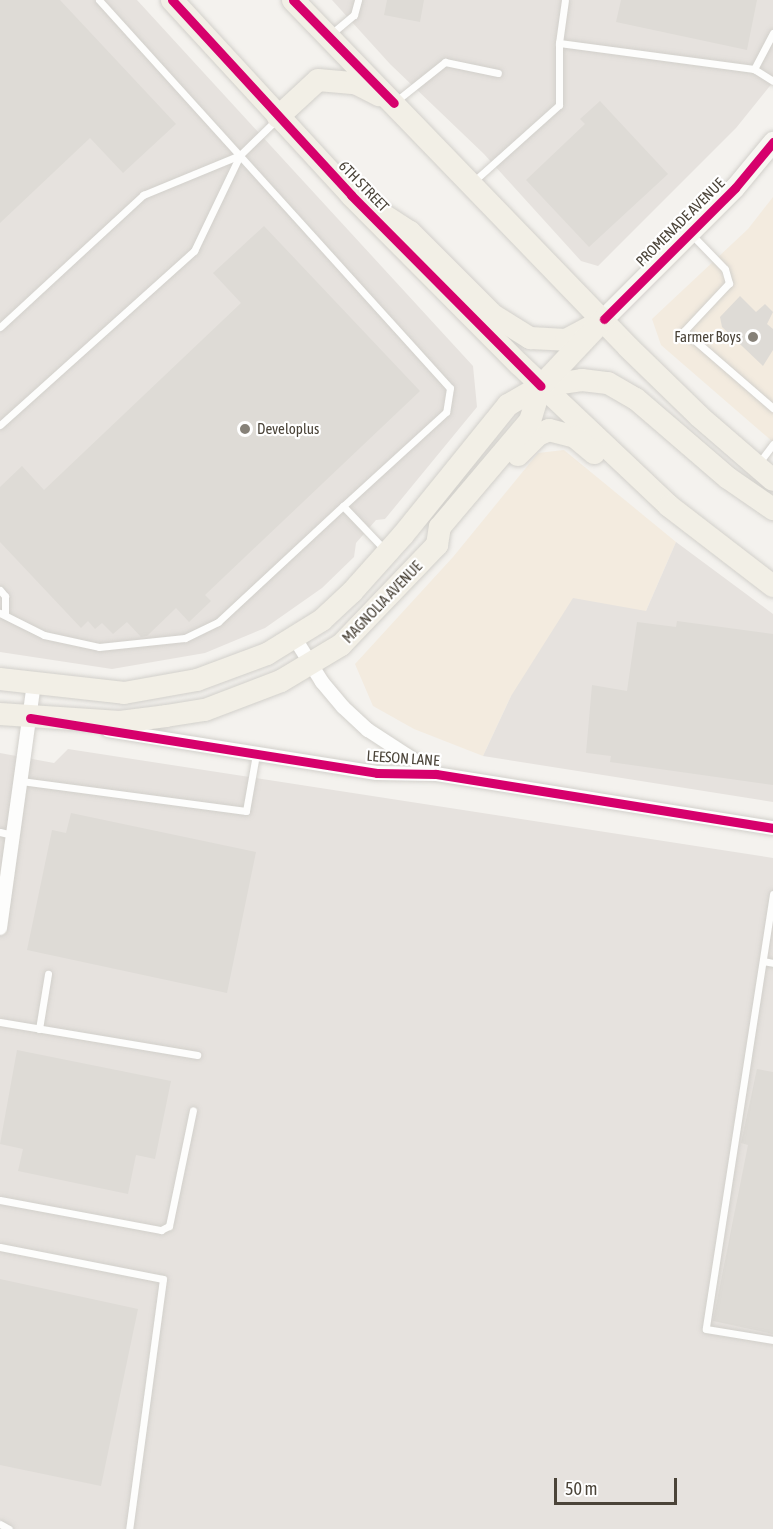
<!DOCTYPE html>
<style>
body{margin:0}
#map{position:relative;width:773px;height:1529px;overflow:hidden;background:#f4f2ee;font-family:"Asap Condensed",sans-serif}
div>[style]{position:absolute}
.commercial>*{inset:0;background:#f3ebdf}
.industrial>*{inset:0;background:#e6e2de}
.building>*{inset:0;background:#dedbd6}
.roads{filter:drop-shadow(0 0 2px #d2d0cb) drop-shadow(0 0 2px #d2d0cb)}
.lane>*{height:7px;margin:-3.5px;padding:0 3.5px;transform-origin:3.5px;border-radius:3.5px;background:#fdfdfc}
.street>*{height:14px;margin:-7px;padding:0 7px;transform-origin:7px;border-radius:7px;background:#fdfdfc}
.secondary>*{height:20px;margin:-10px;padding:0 10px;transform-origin:10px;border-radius:10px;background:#f7f6f1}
.primary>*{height:22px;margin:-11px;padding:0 11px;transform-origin:11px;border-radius:11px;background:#f2efe6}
.cycleway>*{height:9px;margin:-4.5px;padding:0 4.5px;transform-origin:4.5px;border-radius:4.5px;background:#d6006c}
.dots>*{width:16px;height:16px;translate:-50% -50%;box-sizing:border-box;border:3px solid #fff;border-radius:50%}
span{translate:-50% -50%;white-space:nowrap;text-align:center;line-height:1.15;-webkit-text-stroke:4.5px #fff;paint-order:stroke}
.street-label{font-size:15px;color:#4b4439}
.poi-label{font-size:15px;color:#4b4439}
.right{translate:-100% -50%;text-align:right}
.left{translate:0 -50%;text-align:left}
.scale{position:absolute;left:554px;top:1478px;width:123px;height:27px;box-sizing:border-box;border:3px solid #4b4439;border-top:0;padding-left:8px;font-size:18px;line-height:21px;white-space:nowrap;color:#4b4439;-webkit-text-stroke:4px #fff;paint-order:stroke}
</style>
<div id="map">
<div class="commercial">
<i style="clip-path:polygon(773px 197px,773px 442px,661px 345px,652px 319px,748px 229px)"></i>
<i style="clip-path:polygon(564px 450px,676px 542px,646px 611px,511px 696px,483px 756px,414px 729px,373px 706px,355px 664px,453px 557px,538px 453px)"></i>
</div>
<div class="industrial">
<i style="clip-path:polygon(0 0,137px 0,473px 366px,477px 407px,385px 519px,376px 520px,356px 543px,354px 557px,322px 588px,265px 628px,205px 653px,112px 669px,0 652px)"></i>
<i style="clip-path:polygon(332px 0,773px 0,773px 82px,736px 128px,598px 266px,581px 261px,484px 154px,390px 64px)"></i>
<i style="clip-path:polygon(676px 542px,773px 614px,773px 802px,483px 756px,511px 696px,573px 598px,646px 611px)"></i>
<i style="clip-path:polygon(68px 749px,773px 858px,773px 1529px,0 1529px,0 753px,54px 763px)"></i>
</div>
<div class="building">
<i style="clip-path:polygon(0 0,60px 0,176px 124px,123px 173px,90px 138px,0 223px)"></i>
<i style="clip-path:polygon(387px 0,424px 0,420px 22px,384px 15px)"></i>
<i style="clip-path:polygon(621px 0,757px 0,747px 50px,616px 22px)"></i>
<i style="clip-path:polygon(600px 101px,668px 174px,589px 247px,526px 180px,585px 124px,580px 119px)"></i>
<i style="clip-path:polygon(264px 226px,420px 391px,205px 595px,211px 601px,189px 622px,176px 608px,147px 636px,141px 637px,127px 622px,113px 634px,102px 623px,95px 629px,88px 621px,81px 628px,0 542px,0 487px,22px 466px,44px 490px,241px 303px,213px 273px)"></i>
<i style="clip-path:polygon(740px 296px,756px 312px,765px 304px,773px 312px,767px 324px,773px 329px,773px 350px,763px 366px,722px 327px,720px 317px)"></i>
<i style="clip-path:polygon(677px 621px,773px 634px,773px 785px,610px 762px,611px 756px,586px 753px,592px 685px,627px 691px,637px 622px,676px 627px)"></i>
<i style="clip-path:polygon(71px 813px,256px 852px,227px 993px,27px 950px,52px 830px,66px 833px)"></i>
<i style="clip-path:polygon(17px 1050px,171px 1081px,155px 1159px,136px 1155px,128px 1194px,18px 1171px,23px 1149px,0 1144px)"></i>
<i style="clip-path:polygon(757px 1069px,773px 1072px,773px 1334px,713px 1321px,748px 1145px,741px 1143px)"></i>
<i style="clip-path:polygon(0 1279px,138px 1309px,101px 1486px,0 1465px)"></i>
</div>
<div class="roads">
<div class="lane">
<i style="left:99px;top:0;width:523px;rotate:47.87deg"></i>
<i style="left:450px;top:388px;width:24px;rotate:99deg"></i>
<i style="left:446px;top:412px;width:139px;rotate:137.6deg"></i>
<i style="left:343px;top:506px;width:61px;rotate:46.3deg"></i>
<i style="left:773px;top:33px;width:41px;rotate:117.8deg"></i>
<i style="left:754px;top:69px;width:22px;rotate:32deg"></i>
<i style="left:331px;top:34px;width:30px;rotate:-40deg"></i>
<i style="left:354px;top:15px;width:16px;rotate:-75deg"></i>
<i style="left:559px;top:43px;width:43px;rotate:-82.1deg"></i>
<i style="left:396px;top:101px;width:63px;rotate:-38.5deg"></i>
<i style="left:445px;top:62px;width:54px;rotate:11.7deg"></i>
<i style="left:474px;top:181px;width:114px;rotate:-41.8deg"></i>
<i style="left:559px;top:105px;width:62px;rotate:-90deg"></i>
<i style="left:559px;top:43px;width:197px;rotate:7.6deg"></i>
<i style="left:692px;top:235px;width:47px;rotate:45.9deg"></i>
<i style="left:725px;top:269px;width:15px;rotate:74deg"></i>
<i style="left:729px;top:283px;width:66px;rotate:133.2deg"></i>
<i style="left:684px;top:331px;width:118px;rotate:40.9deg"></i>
<i style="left:0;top:327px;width:195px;rotate:-42.7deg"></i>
<i style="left:143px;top:195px;width:105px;rotate:-22.4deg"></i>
<i style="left:0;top:425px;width:261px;rotate:-41.9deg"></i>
<i style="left:194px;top:251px;width:106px;rotate:-64.4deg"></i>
<i style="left:240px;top:155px;width:52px;rotate:-44.2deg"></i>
<i style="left:758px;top:464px;width:25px;rotate:-53deg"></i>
<i style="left:0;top:590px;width:8px;rotate:50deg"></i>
<i style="left:5px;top:596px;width:18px;rotate:90deg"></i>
<i style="left:0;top:613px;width:49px;rotate:26.6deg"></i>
<i style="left:44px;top:635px;width:56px;rotate:12.3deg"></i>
<i style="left:99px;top:647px;width:86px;rotate:-6deg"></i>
<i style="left:185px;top:638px;width:37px;rotate:-26deg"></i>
<i style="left:218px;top:622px;width:171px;rotate:-42.9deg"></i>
<i style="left:21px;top:781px;width:227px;rotate:7.6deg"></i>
<i style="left:246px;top:811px;width:58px;rotate:-80deg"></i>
<i style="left:0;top:832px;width:12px;rotate:14deg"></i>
<i style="left:773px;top:894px;width:440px;rotate:98.8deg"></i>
<i style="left:706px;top:1329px;width:68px;rotate:9.3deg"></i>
<i style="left:763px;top:961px;width:10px;rotate:11deg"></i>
<i style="left:0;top:1022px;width:200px;rotate:9.5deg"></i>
<i style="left:39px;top:1029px;width:56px;rotate:-80.7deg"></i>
<i style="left:0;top:1200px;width:164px;rotate:10.6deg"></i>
<i style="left:161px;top:1230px;width:9px;rotate:-27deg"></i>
<i style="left:169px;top:1226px;width:118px;rotate:-78.3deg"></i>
<i style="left:0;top:1247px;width:166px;rotate:11.1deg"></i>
<i style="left:163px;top:1279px;width:252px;rotate:97.7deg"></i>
<i style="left:0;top:1524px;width:10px;rotate:29deg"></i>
</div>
<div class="street">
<i style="left:294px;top:637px;width:53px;rotate:58.1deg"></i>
<i style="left:322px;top:682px;width:33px;rotate:50deg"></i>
<i style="left:343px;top:707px;width:34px;rotate:43deg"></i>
<i style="left:368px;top:730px;width:79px;rotate:33.1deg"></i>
<i style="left:108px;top:730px;width:272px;rotate:9.1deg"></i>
<i style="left:377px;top:773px;width:59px;rotate:1deg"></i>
<i style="left:436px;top:774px;width:341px;rotate:9.1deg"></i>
<i style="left:0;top:928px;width:246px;rotate:-82.1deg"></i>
</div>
<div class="secondary">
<i style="left:604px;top:319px;width:185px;rotate:-45deg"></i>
<i style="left:735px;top:188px;width:60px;rotate:-50.4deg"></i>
</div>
<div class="primary">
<i style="left:172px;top:0;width:265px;rotate:47.4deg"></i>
<i style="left:351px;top:195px;width:238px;rotate:45.2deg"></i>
<i style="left:519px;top:364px;width:207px;rotate:43.4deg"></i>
<i style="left:669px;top:506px;width:131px;rotate:37.6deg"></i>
<i style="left:293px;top:0;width:482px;rotate:46deg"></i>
<i style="left:628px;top:347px;width:100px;rotate:44.2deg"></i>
<i style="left:700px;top:417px;width:96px;rotate:40.8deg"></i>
<i style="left:278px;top:117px;width:54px;rotate:-42.8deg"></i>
<i style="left:318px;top:80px;width:37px;rotate:5deg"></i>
<i style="left:355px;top:83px;width:27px;rotate:27deg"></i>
<i style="left:382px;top:214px;width:33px;rotate:33deg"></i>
<i style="left:410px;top:232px;width:117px;rotate:45deg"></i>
<i style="left:493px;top:315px;width:44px;rotate:31.9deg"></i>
<i style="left:530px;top:338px;width:36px;rotate:3deg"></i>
<i style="left:566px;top:340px;width:27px;rotate:-28deg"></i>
<i style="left:541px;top:386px;width:41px;rotate:-8.3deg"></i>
<i style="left:582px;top:380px;width:26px;rotate:7deg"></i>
<i style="left:608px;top:383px;width:32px;rotate:30deg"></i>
<i style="left:636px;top:399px;width:121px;rotate:40.7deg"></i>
<i style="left:728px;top:478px;width:55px;rotate:34.6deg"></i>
<i style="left:518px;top:455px;width:28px;rotate:-45deg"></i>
<i style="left:538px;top:435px;width:12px;rotate:-24deg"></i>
<i style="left:549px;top:430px;width:27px;rotate:15deg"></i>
<i style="left:575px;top:437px;width:25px;rotate:40deg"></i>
<i style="left:0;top:679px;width:125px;rotate:6.4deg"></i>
<i style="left:124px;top:693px;width:74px;rotate:-10.1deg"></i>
<i style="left:197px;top:680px;width:75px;rotate:-20.4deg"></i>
<i style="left:267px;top:654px;width:65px;rotate:-31.7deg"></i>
<i style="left:322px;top:620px;width:41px;rotate:-43deg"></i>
<i style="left:352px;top:592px;width:76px;rotate:-48.2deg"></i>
<i style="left:403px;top:535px;width:167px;rotate:-51.1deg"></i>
<i style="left:508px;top:405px;width:38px;rotate:-30deg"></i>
<i style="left:541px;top:386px;width:92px;rotate:-46.8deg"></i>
<i style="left:0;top:714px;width:120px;rotate:3.8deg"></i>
<i style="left:120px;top:722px;width:46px;rotate:-7.4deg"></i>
<i style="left:166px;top:716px;width:39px;rotate:-9deg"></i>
<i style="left:205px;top:710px;width:81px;rotate:-20.9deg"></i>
<i style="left:281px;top:681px;width:70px;rotate:-31deg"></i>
<i style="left:341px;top:645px;width:139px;rotate:-46.2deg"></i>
<i style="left:437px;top:545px;width:18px;rotate:-81deg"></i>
<i style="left:440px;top:527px;width:139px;rotate:-49.7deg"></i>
<i style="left:530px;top:421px;width:37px;rotate:-73deg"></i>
</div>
</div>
<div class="cycleway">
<i style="left:172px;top:0;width:265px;rotate:47.4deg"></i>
<i style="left:351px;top:195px;width:269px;rotate:45.2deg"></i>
<i style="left:293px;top:0;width:144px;rotate:45.6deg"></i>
<i style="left:604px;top:319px;width:185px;rotate:-45deg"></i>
<i style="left:735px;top:188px;width:60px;rotate:-50.4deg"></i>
<i style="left:30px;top:718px;width:351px;rotate:9deg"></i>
<i style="left:377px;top:773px;width:59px;rotate:1deg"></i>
<i style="left:436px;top:774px;width:341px;rotate:9.1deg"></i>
</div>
<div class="dots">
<i style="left:753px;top:337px;background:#868178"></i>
<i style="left:245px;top:429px;background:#868178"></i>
</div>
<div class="street-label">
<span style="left:364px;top:186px;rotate:46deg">6TH STREET</span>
<span style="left:680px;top:222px;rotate:-45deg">PROMENADE AVENUE</span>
<span style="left:382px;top:602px;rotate:-46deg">MAGNOLIA AVENUE</span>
<span style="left:403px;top:758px;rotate:4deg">LEESON LANE</span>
</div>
<div class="poi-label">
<span class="right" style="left:741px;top:337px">Farmer Boys</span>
<span class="left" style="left:257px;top:429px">Developlus</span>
</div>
<div class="scale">50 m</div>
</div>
